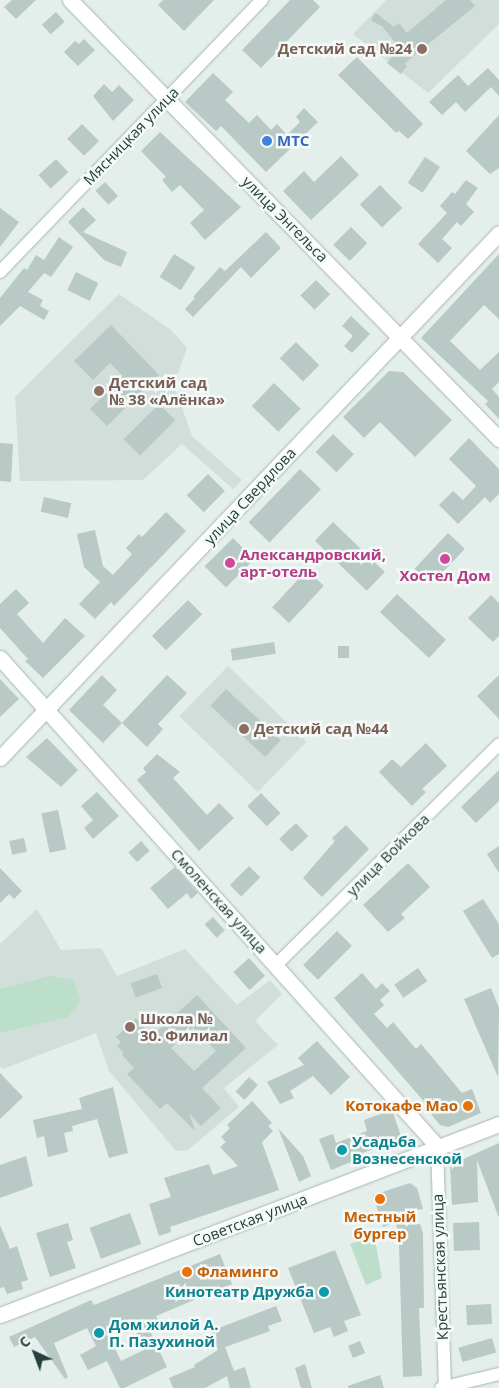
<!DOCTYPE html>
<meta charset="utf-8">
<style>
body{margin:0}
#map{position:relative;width:499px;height:1388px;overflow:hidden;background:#e4eeeb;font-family:"Open Sans",sans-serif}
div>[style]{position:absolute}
.built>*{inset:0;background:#d2deda;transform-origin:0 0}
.green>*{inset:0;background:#bcdfcc}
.building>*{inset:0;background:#b9c9c5;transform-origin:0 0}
.roads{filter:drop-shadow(0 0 1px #a6b6b3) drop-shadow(0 0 1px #a6b6b3)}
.minor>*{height:12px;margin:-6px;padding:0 6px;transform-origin:6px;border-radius:6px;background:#fff}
.tertiary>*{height:15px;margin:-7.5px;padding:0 7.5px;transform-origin:7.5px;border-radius:7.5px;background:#fff}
.secondary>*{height:15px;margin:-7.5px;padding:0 7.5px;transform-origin:7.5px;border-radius:7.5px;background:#fff}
.dots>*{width:14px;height:14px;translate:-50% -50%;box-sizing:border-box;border:2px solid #f5faf8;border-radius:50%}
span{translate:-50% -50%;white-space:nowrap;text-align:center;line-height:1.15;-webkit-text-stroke:5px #f5faf8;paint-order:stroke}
.education-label{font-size:15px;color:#785e54;font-weight:700}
.right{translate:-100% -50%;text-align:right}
.left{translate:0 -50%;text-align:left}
.street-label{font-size:15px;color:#23403d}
.shop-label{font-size:15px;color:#366cbe;font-weight:700}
.hotel-label{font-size:15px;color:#b23c85;font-weight:700}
.food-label{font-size:15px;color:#c56008;font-weight:700}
.culture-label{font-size:15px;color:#0d838f;font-weight:700}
.north{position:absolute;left:10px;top:1328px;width:50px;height:50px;-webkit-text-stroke:4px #f5faf8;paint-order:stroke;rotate:317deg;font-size:14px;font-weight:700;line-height:20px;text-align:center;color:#23403d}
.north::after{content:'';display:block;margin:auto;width:18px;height:22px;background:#23403d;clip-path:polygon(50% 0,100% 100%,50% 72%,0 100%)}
</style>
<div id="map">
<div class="built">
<i style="clip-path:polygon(386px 0,499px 0,499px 24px,428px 93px,353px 34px)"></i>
<i style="clip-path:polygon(119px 294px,171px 330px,187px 348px,174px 385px,192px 436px,242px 480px,233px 489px,182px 444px,143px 480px,20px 481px,15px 397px)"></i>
<i style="left:228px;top:666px;width:109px;height:70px;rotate:44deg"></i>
<i style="clip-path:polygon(37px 909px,61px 950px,101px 948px,117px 976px,185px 949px,237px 1005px,270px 980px,282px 994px,255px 1021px,278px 1045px,224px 1088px,239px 1107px,188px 1150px,176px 1151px,109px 1071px,96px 1033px,3px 1069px,0 1066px,0 944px)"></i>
</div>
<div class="green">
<i style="clip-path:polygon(50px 976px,74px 980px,80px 1001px,68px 1017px,4px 1032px,0 1031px,0 989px)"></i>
<i style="clip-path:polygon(374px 1235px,382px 1278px,366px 1285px,350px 1244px)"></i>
</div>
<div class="building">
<i style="clip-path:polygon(12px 0,36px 0,16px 19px,4px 7px)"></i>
<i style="clip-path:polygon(163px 0,214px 0,184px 31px,158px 5px)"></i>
<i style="clip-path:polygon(290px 0,313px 0,320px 7px,261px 68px,242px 50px)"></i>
<i style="clip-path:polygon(446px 0,470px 0,475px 6px,404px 64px,407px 66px,401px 74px,387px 63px,399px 47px,382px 26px,371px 21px,373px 16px,376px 13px,394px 27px,399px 23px,407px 33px)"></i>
<i style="left:56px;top:12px;width:13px;height:19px;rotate:48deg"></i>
<i style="clip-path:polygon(84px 39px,95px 50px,78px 66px,64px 52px,75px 41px,79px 44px)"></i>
<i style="clip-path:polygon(357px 57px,423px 124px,408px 139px,399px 131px,396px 133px,338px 75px)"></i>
<i style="clip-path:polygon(488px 68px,499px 80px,499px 96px,491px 87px,465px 112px,456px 102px,442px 115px,429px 102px,458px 75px,468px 86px)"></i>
<i style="clip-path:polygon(213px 73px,233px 92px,225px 100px,249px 123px,257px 115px,271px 130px,277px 124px,287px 135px,300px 122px,296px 117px,304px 108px,318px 122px,266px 172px,221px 126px,216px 131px,185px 102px)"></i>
<i style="clip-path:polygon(104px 84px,112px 92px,119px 85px,134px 100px,113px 121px,93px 96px)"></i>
<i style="clip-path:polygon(499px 115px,499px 168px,490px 174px,466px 151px)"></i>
<i style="left:82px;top:124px;width:24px;height:21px;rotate:45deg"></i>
<i style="clip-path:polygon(160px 132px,241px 207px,205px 240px,190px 223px,204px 210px,180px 185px,172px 192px,162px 180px,166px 177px,141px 151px)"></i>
<i style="clip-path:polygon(341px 156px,359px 175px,311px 220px,283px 191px,304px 171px,314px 182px)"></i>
<i style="left:425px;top:157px;width:18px;height:31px;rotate:34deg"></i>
<i style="left:56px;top:159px;width:18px;height:24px;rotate:47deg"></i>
<i style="clip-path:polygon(466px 180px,478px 188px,466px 204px,474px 212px,461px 226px,457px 222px,442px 239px,452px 248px,438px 263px,418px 244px,447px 213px,440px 206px,452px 192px,455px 194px)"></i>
<i style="left:105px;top:182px;width:19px;height:13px;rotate:47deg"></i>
<i style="left:380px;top:185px;width:32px;height:28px;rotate:46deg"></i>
<i style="clip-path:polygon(83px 207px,96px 220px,83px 232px,127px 252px,121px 267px,104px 260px,68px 222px)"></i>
<i style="clip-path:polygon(0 208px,19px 222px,0 247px)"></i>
<i style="left:351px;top:227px;width:23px;height:25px;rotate:45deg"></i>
<i style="clip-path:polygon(266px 232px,281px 248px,251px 278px,241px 267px,193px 317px,185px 309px,195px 298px,193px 297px,220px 267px,225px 271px)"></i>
<i style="clip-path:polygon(59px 237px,73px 247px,51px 277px,44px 273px,28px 292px,43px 300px,40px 306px,49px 311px,44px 320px,20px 306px,0 326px,0 298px,24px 268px,27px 270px,36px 255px,44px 260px)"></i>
<i style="left:174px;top:254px;width:25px;height:27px;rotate:32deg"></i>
<i style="clip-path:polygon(499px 254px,499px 319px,484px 305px,450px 341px,480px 370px,499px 352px,499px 382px,492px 389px,499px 397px,499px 419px,485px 404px,488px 401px,421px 338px)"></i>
<i style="left:76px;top:272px;width:25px;height:20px;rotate:26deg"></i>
<i style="left:316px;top:280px;width:20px;height:22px;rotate:45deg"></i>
<i style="clip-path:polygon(351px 316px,370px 334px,352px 353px,344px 346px,353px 336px,342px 326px)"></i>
<i style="clip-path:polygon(111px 325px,159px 375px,107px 426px,90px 409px,123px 376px,110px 363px,93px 380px,74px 361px)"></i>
<i style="left:296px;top:342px;width:33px;height:23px;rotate:45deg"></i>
<i style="clip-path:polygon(389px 371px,403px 372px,452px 420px,415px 457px,380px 422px,364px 438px,343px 417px)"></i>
<i style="left:274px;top:383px;width:37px;height:32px;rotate:44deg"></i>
<i style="left:159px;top:404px;width:23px;height:50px;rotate:45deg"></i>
<i style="left:333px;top:434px;width:29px;height:25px;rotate:44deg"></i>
<i style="clip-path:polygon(469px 438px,499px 469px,499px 494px,490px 503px,485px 497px,458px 524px,439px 505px,453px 491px,463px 500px,476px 486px,449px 459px)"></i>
<i style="clip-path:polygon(0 443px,13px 444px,11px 482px,0 481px)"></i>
<i style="left:300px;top:469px;width:29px;height:74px;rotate:44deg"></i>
<i style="left:208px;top:474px;width:24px;height:30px;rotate:45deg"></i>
<i style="left:44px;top:497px;width:28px;height:15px;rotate:13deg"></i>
<i style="clip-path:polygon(166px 512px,186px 531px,114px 606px,111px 602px,95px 619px,79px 604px,100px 582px,84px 567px,77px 534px,95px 530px,103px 566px,113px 575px,132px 554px,126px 548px,139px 534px,142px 537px)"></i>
<i style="left:333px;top:522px;width:72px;height:26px;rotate:44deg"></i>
<i style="left:448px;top:533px;width:23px;height:49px;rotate:43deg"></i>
<i style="left:233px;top:538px;width:30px;height:40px;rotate:45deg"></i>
<i style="left:307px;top:570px;width:23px;height:51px;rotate:43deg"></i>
<i style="clip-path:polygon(16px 589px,29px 603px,17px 614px,43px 643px,65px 618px,85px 636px,43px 678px,25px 661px,28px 659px,0 628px,0 604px)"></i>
<i style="left:397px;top:594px;width:67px;height:25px;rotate:43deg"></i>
<i style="clip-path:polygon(491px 595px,499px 603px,499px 636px,493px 642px,468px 618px)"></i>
<i style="left:188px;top:600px;width:20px;height:51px;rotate:45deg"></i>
<i style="left:274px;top:642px;width:12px;height:44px;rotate:81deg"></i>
<i style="left:349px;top:646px;width:12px;height:11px;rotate:90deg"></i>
<i style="clip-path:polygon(102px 675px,117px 690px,103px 705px,122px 723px,103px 743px,69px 710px)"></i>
<i style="clip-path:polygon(167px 675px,187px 693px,158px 724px,163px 729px,147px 747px,122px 723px)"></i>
<i style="clip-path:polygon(499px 675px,499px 719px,477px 696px)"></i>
<i style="clip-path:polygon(0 679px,19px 699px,0 717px)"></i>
<i style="left:226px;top:689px;width:75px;height:23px;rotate:43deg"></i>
<i style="clip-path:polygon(47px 738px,78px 770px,61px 787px,26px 757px)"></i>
<i style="clip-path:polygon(426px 743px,447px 766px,422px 789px,426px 792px,412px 806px,379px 772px,392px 759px,401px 767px)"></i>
<i style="clip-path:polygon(157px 754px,180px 772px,173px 778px,207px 815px,219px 803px,234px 818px,199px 851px,137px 780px,146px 772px,143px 768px)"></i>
<i style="clip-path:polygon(499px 770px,499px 801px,476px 823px,461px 807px)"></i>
<i style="clip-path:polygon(97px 792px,119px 816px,93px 839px,84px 828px,93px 820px,81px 806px)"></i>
<i style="left:261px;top:793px;width:28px;height:19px;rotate:46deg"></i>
<i style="left:58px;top:810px;width:40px;height:17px;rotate:78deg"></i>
<i style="left:296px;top:823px;width:18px;height:23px;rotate:47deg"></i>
<i style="clip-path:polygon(346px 825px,369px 849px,322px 897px,303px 878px,335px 841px,332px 838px)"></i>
<i style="left:24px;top:838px;width:14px;height:15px;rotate:78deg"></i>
<i style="left:141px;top:841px;width:13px;height:17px;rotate:48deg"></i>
<i style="clip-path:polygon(499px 846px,499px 873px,487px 854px)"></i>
<i style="clip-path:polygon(408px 863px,430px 887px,401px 914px,405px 918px,388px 932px,363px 905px)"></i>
<i style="left:249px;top:866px;width:16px;height:27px;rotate:45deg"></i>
<i style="clip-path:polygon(175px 867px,198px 893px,191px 899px,187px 893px,168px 909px,150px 888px)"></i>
<i style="clip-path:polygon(0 868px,22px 891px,14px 899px,9px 894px,0 903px)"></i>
<i style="clip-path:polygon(483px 899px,499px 924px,499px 954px,492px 958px,463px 911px)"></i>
<i style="left:213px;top:917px;width:18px;height:11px;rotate:49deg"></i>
<i style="left:337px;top:931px;width:21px;height:48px;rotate:45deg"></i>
<i style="left:249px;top:958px;width:24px;height:21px;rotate:48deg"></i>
<i style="left:418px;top:968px;width:16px;height:29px;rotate:55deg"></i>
<i style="clip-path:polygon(362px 973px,376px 989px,382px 983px,390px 991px,380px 1000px,384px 1005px,374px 1014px,387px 1028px,393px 1022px,416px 1049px,421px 1044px,462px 1093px,472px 1089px,481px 1113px,448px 1127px,440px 1125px,431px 1114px,434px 1113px,334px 998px)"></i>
<i style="left:157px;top:974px;width:15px;height:28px;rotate:70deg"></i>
<i style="clip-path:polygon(491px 988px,499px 1008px,498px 1077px,464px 999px)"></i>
<i style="clip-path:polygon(evenodd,197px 995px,246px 1048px,202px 1088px,221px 1108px,201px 1126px,189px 1113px,195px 1131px,167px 1103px,160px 1109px,127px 1074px,134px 1068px,122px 1055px,124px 1053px,117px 1046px,121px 1042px,116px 1037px,136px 1018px,152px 1036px,197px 995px,193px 1027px,216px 1051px,194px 1071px,171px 1048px,193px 1027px)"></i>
<i style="clip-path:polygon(317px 1041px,350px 1077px,331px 1095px,313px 1076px,290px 1091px,294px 1098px,280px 1104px,267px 1082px,304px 1065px,298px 1058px)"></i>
<i style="clip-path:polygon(0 1073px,23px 1097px,0 1119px)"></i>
<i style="left:249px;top:1077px;width:12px;height:20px;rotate:42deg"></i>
<i style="clip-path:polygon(113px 1087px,128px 1153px,109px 1158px,97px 1119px,72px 1126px,73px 1131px,64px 1133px,68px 1152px,48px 1157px,44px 1136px,37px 1138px,33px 1120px,82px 1109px,79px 1098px)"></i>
<i style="clip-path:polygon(252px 1101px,272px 1123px,268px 1126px,273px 1131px,262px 1142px,279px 1190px,170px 1227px,171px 1232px,159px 1236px,149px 1204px,171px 1197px,164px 1178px,209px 1164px,213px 1175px,238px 1166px,220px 1147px,226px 1142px,221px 1137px,230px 1128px,227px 1125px)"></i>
<i style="clip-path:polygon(392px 1110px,402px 1139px,362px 1153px,364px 1157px,331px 1170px,319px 1139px,333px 1134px,336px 1143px,367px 1131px,364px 1120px)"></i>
<i style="clip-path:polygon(278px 1128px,303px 1156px,311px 1176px,299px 1182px)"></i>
<i style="clip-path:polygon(499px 1143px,499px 1218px,477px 1160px,478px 1202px,452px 1205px,450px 1165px)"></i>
<i style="clip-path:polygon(26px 1156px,33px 1186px,0 1198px,0 1165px)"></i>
<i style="clip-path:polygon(410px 1183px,417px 1188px,423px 1209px,398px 1213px,398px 1222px,383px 1227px,373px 1195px)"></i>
<i style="left:130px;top:1213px;width:33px;height:43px;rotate:70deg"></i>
<i style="left:479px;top:1222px;width:28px;height:26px;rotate:88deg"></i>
<i style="clip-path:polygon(68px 1223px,73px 1240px,67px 1242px,76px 1268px,50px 1277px,36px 1233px)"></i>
<i style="clip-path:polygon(396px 1224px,420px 1224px,423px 1233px,424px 1308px,419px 1308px,422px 1376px,403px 1377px,399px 1245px,402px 1245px)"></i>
<i style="clip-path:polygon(0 1225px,10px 1249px,17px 1246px,28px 1280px,21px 1282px,23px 1289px,7px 1294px,4px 1287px,0 1288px)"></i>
<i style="clip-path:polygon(335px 1250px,361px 1315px,344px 1321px,348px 1331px,334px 1337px,330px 1327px,314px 1333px,288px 1268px)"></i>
<i style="clip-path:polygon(evenodd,220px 1254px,232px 1284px,156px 1316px,161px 1327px,150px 1331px,167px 1367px,124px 1388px,120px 1388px,107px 1361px,88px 1370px,80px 1355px,96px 1346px,87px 1328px,54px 1343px,68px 1377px,65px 1379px,35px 1337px,14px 1347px,9px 1337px,91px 1300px,94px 1305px,220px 1254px,129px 1319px,144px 1350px,121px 1361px,106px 1329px,129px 1319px)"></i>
<i style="left:491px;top:1304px;width:20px;height:25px;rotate:87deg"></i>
<i style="clip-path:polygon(276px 1306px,282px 1321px,268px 1326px,270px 1331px,225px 1347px,234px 1371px,245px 1367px,251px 1388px,230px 1388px,227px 1376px,205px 1388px,173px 1388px,169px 1378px,195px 1367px,194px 1365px,218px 1350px,211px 1331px)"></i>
<i style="left:492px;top:1338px;width:15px;height:35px;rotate:74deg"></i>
<i style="left:360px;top:1341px;width:13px;height:13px;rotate:67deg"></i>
<i style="clip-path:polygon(305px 1364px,312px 1388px,301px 1388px,295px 1368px)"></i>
<i style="clip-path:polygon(380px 1375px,384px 1388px,348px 1388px,348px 1386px)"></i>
</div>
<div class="roads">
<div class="minor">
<i style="left:0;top:272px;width:378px;rotate:-46.1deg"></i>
<i style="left:276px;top:965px;width:314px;rotate:-44.7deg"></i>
<i style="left:437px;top:1146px;width:242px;rotate:88.1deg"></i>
<i style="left:441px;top:1388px;width:60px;rotate:-13.6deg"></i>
</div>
<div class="tertiary">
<i style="left:0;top:658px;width:655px;rotate:48.16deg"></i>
<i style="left:0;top:758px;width:724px;rotate:-46.45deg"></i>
</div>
<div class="secondary">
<i style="left:70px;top:0;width:614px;rotate:45.66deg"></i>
<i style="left:0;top:1315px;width:534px;rotate:-20.95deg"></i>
</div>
</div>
<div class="dots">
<i style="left:422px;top:49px;background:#8d6e63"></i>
<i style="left:267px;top:141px;background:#3f7fe0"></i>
<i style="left:99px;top:391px;background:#8d6e63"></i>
<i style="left:445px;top:559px;background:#d1479c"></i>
<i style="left:230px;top:563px;background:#d1479c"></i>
<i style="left:244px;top:729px;background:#8d6e63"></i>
<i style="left:130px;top:1027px;background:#8d6e63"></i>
<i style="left:468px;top:1106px;background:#e8710a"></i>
<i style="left:342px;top:1150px;background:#0f9aa8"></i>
<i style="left:380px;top:1199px;background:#e8710a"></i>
<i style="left:187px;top:1272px;background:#e8710a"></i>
<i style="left:324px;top:1292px;background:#0f9aa8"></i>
<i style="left:99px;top:1333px;background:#0f9aa8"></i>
</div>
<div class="education-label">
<span class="right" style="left:412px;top:49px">Детский сад №24</span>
<span class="left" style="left:109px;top:391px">Детский сад<br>№ 38 «Алёнка»</span>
<span class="left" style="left:254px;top:729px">Детский сад №44</span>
<span class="left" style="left:140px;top:1027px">Школа №<br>30. Филиал</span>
</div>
<div class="street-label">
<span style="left:131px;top:136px;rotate:-46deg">Мясницкая улица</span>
<span style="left:285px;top:219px;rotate:45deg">улица Энгельса</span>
<span style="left:250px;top:496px;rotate:-47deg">улица Свердлова</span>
<span style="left:388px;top:855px;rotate:-45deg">улица Войкова</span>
<span style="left:219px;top:901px;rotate:48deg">Смоленская улица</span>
<span style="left:250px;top:1220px;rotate:-21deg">Советская улица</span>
<span style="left:440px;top:1267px;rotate:-92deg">Крестьянская улица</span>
</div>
<div class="shop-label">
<span class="left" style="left:277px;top:141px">МТС</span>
</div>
<div class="hotel-label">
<span class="left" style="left:240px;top:563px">Александровский,<br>арт-отель</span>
<span style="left:445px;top:576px">Хостел Дом</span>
</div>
<div class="food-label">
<span class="right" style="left:458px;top:1106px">Котокафе Мао</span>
<span style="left:380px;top:1225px">Местный<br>бургер</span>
<span class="left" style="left:197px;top:1272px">Фламинго</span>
</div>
<div class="culture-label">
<span class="left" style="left:352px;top:1150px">Усадьба<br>Вознесенской</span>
<span class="right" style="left:314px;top:1292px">Кинотеатр Дружба</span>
<span class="left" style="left:109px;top:1333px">Дом жилой А.<br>П. Пазухиной</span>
</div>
<div class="north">С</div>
</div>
